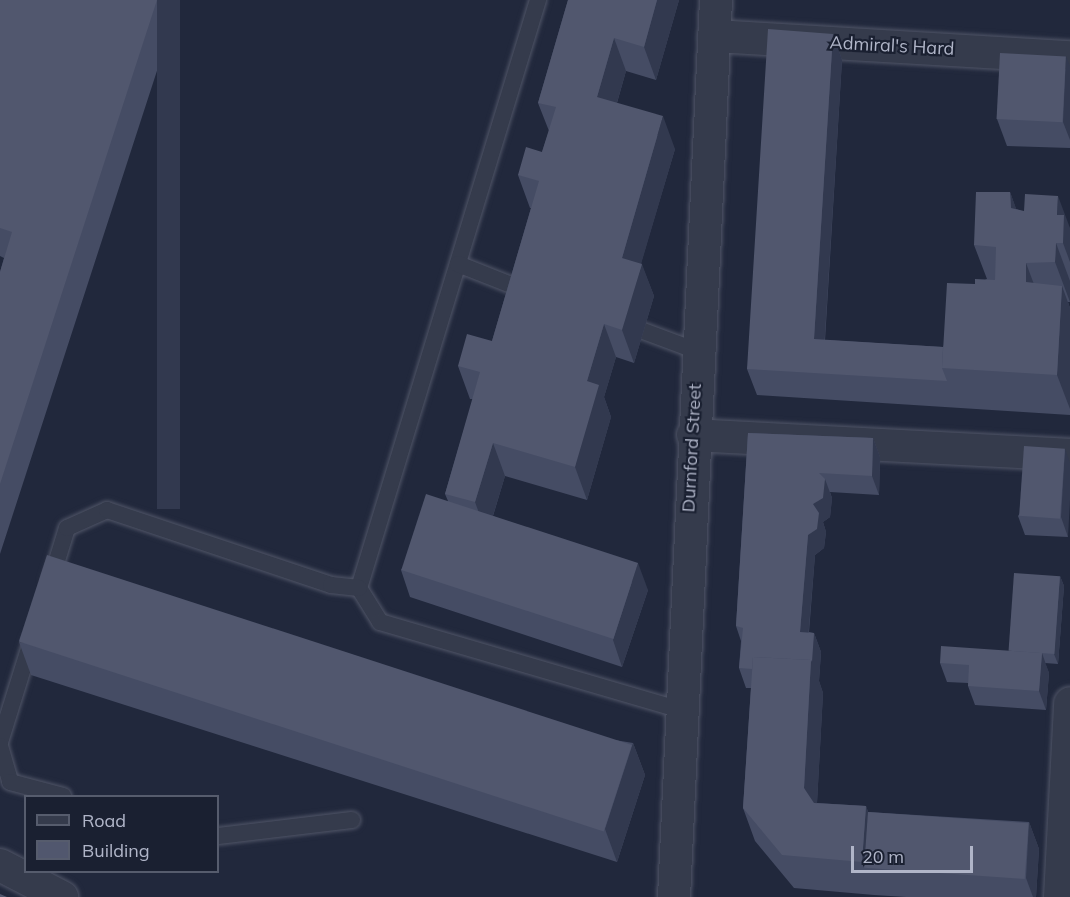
<!DOCTYPE html>
<style>
body{margin:0}
#map{position:relative;width:1070px;height:897px;overflow:hidden;background:#21283c;font-family:Mulish,sans-serif}
div>[style]{position:absolute}
.roads{filter:drop-shadow(0 0 2px #505567) drop-shadow(0 0 2px #505567)}
.lane>*{height:16px;margin:-8px;padding:0 8px;transform-origin:8px;border-radius:8px;background:#353b4c}
.street>*{height:32px;margin:-16px;padding:0 16px;transform-origin:16px;border-radius:16px;background:#353b4c}
.wall>*{inset:0;background:#454c64}
.shaded-wall>*{inset:0;background:#32394f;transform-origin:0 0}
.building>*{inset:0;background:#51576e;transform-origin:0 0}
span{translate:-50% -50%;white-space:nowrap;text-align:center;line-height:1.15;-webkit-text-stroke:4.5px #1a2031;paint-order:stroke}
.street-label{font-size:18px;color:#b0b5c8}
.legend{position:absolute;left:24px;top:795px;width:195px;height:78px;box-sizing:border-box;background:#1a2031;border:2px solid #565c6d;margin:0;padding:8px 10px;list-style:none;font-size:18px;color:#b0b5c8}
.legend li{display:flex;align-items:center;gap:12px;height:30px}
.legend b{width:30px;border:2px solid #565c6d}
.scale{position:absolute;left:851px;top:846px;width:122px;height:27px;box-sizing:border-box;border:3px solid #b0b5c8;border-top:0;padding-left:8px;font-size:18px;line-height:21px;white-space:nowrap;color:#b0b5c8;-webkit-text-stroke:4px #1a2031;paint-order:stroke}
</style>
<div id="map">
<div class="roads">
<div class="lane">
<i style="left:538px;top:0;width:615px;rotate:106.93deg"></i>
<i style="left:359px;top:588px;width:40px;rotate:58deg"></i>
<i style="left:380px;top:622px;width:314px;rotate:16.3deg"></i>
<i style="left:458px;top:264px;width:76px;rotate:21.5deg"></i>
<i style="left:622px;top:323px;width:80px;rotate:20.5deg"></i>
<i style="left:51px;top:580px;width:54px;rotate:-72.9deg"></i>
<i style="left:67px;top:528px;width:44px;rotate:-24.2deg"></i>
<i style="left:107px;top:510px;width:236px;rotate:18.5deg"></i>
<i style="left:331px;top:585px;width:28px;rotate:6deg"></i>
<i style="left:0;top:742px;width:108px;rotate:-72.7deg"></i>
<i style="left:0;top:746px;width:37px;rotate:74deg"></i>
<i style="left:10px;top:782px;width:55px;rotate:14.8deg"></i>
<i style="left:218px;top:836px;width:135px;rotate:-6.8deg"></i>
</div>
<div class="street">
<i style="left:714px;top:36px;width:357px;rotate:3.4deg"></i>
<i style="left:693px;top:435px;width:378px;rotate:3deg"></i>
<i style="left:0;top:865px;width:70px;rotate:27.3deg"></i>
<i style="left:674px;top:897px;width:898px;rotate:-87.32deg"></i>
<i style="left:1060px;top:897px;width:194px;rotate:-87deg"></i>
</div>
</div>
<div class="wall">
<i style="clip-path:polygon(0 0,180px 0,0 554px,0 272px,4px 258px,0 256px)"></i>
<i style="clip-path:polygon(568px 0,679px 0,656px 80px,626px 71px,617px 103px,675px 149px,641px 263px,654px 296px,634px 363px,616px 357px,604px 397px,611px 417px,587px 500px,505px 476px,493px 516px,648px 590px,622px 667px,410px 597px,401px 570px,448px 501px,445px 494px,473px 399px,470px 399px,458px 366px,492px 341px,531px 208px,530px 208px,518px 175px,542px 152px,549px 131px,538px 103px)"></i>
<i style="clip-path:polygon(833px 34px,842px 60px,825px 340px,943px 347px,975px 284px,987px 279px,974px 245px,1010px 192px,1016px 209px,1070px 228px,1070px 302px,1068px 302px,1070px 308px,1070px 415px,757px 395px,747px 369px)"></i>
<i style="clip-path:polygon(1070px 66px,1070px 148px,1007px 146px,997px 119px)"></i>
<i style="clip-path:polygon(748px 433px,873px 438px,880px 457px,879px 495px,830px 492px,832px 498px,830px 517px,823px 522px,826px 532px,824px 548px,815px 555px,809px 632px,814px 633px,821px 652px,819px 681px,823px 693px,817px 803px,866px 806px,868px 812px,1029px 822px,1039px 849px,1036px 897px,906px 897px,874px 895px,794px 888px,755px 841px,743px 808px,751px 688px,746px 688px,739px 668px,741px 641px,736px 626px)"></i>
<i style="clip-path:polygon(1065px 449px,1068px 537px,1025px 535px,1018px 516px)"></i>
<i style="clip-path:polygon(1060px 576px,1064px 586px,1058px 664px,1045px 663px,1049px 673px,1046px 710px,975px 705px,968px 686px,968px 683px,947px 682px,940px 663px,1012px 651px)"></i>
<i style="clip-path:polygon(19px 642px,633px 743px,645px 775px,617px 862px,31px 675px)"></i>
</div>
<div class="shaded-wall">
<i style="left:157px;top:0;width:23px;height:509px"></i>
<i style="clip-path:polygon(657px 0,679px 0,656px 80px,644px 47px)"></i>
<i style="clip-path:polygon(833px 34px,842px 60px,823px 366px,814px 339px)"></i>
<i style="clip-path:polygon(614px 38px,626px 71px,609px 130px,597px 97px)"></i>
<i style="clip-path:polygon(1066px 56px,1070px 66px,1070px 140px,1063px 122px)"></i>
<i style="clip-path:polygon(663px 116px,675px 149px,634px 288px,642px 264px,654px 296px,634px 363px,622px 330px,622px 258px)"></i>
<i style="clip-path:polygon(1010px 192px,1025px 233px,1011px 208px)"></i>
<i style="clip-path:polygon(1058px 196px,1070px 228px,1070px 262px,1063px 243px,1057px 215px)"></i>
<i style="clip-path:polygon(1056px 243px,1070px 281px,1070px 302px,1055px 262px)"></i>
<i style="clip-path:polygon(1026px 263px,1041px 303px,1026px 282px)"></i>
<i style="clip-path:polygon(1062px 286px,1070px 308px,1070px 409px,1057px 375px)"></i>
<i style="clip-path:polygon(604px 324px,616px 357px,604px 397px,611px 417px,587px 500px,575px 467px,587px 381px)"></i>
<i style="clip-path:polygon(873px 438px,880px 457px,879px 495px,872px 476px)"></i>
<i style="clip-path:polygon(493px 443px,505px 476px,487px 535px,475px 502px)"></i>
<i style="clip-path:polygon(1065px 449px,1070px 463px,1070px 500px,1068px 537px,1061px 517px)"></i>
<i style="clip-path:polygon(825px 479px,832px 498px,830px 517px,823px 522px,826px 532px,824px 548px,815px 555px,807px 651px,800px 632px,808px 535px,813px 504px)"></i>
<i style="clip-path:polygon(638px 563px,648px 590px,622px 667px,613px 640px)"></i>
<i style="clip-path:polygon(1060px 576px,1064px 586px,1058px 664px,1054px 654px)"></i>
<i style="clip-path:polygon(814px 633px,821px 652px,819px 681px,823px 693px,816px 821px,804px 788px,811px 660px)"></i>
<i style="clip-path:polygon(1042px 653px,1049px 673px,1046px 710px,1039px 691px)"></i>
<i style="clip-path:polygon(633px 743px,645px 775px,617px 862px,605px 829px)"></i>
<i style="clip-path:polygon(866px 806px,878px 839px,864px 868px,862px 862px)"></i>
<i style="clip-path:polygon(1029px 822px,1039px 849px,1036px 897px,1033px 897px,1026px 878px)"></i>
</div>
<div class="building">
<i style="clip-path:polygon(0 0,157px 0,0 484px,0 272px,12px 232px,0 228px)"></i>
<i style="clip-path:polygon(568px 0,657px 0,644px 47px,614px 38px,597px 97px,663px 116px,622px 258px,642px 264px,622px 330px,604px 324px,587px 381px,599px 385px,575px 467px,493px 443px,475px 502px,445px 494px,480px 372px,458px 366px,467px 334px,492px 341px,539px 181px,518px 175px,526px 147px,542px 152px,556px 107px,538px 103px)"></i>
<i style="clip-path:polygon(768px 29px,833px 34px,814px 339px,943px 347px,942px 368px,947px 381px,747px 369px)"></i>
<i style="left:1000px;top:53px;width:66px;height:66px;rotate:3deg"></i>
<i style="clip-path:polygon(976px 192px,1010px 192px,1011px 208px,1024px 211px,1025px 194px,1058px 196px,1057px 215px,1064px 215px,1063px 243px,1056px 243px,1055px 262px,1026px 263px,1026px 282px,1062px 286px,1057px 375px,942px 368px,947px 283px,975px 284px,975px 279px,995px 280px,996px 247px,974px 245px)"></i>
<i style="clip-path:polygon(748px 433px,873px 438px,872px 476px,819px 473px,825px 479px,823px 498px,813px 504px,819px 513px,817px 529px,808px 535px,800px 632px,814px 633px,812px 662px,811px 660px,753px 657px,752px 669px,739px 668px,743px 628px,736px 626px)"></i>
<i style="left:1024px;top:446px;width:41px;height:70px;rotate:4deg"></i>
<i style="left:426px;top:494px;width:223px;height:80px;rotate:18deg"></i>
<i style="left:47px;top:555px;width:615px;height:91px;rotate:18deg"></i>
<i style="left:1014px;top:573px;width:46px;height:78px;rotate:4deg"></i>
<i style="clip-path:polygon(941px 646px,1042px 653px,1039px 691px,968px 686px,969px 665px,940px 663px)"></i>
<i style="clip-path:polygon(753px 657px,811px 660px,804px 788px,814px 803px,866px 806px,862px 862px,782px 855px,743px 808px)"></i>
<i style="left:868px;top:812px;width:161px;height:56px;rotate:4deg"></i>
<i style="clip-path:polygon(0 894px,7px 897px,0 897px)"></i>
</div>
<div class="street-label">
<span style="left:892px;top:46px;rotate:3deg">Admiral's Hard</span>
<span style="left:692px;top:448px;rotate:-87deg">Durnford Street</span>
</div>
<ul class="legend">
<li><b style="height:8px;background:#353b4c"></b>Road</li>
<li><b style="height:16px;background:#51576e"></b>Building</li>
</ul>
<div class="scale">20 m</div>
</div>
